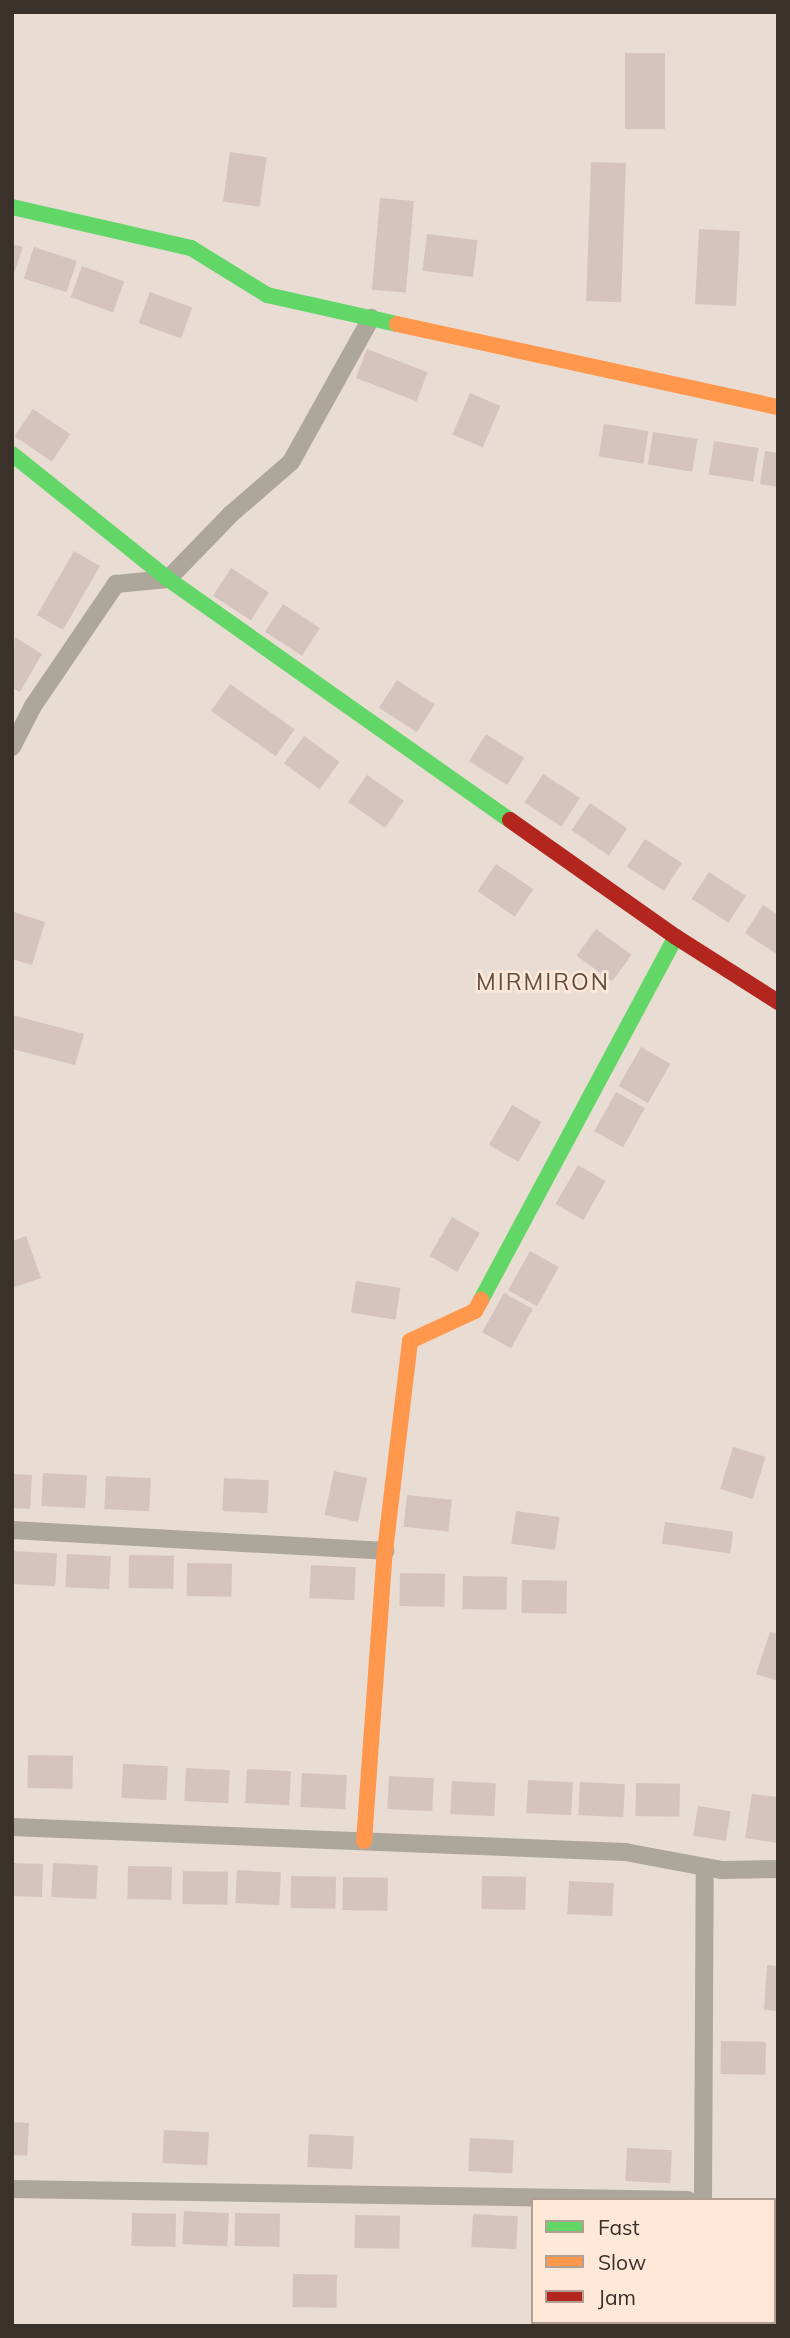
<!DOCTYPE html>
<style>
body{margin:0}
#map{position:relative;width:790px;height:2338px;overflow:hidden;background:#e8dcd3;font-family:Mulish,sans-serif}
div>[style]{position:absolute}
.building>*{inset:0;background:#d5c4be;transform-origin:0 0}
.street>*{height:18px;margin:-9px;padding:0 9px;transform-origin:9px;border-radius:9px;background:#ada69a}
.fast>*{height:16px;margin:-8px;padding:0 8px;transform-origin:8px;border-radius:8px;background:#63d668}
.slow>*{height:16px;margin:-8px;padding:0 8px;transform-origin:8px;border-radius:8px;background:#ff974d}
.jam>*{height:16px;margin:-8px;padding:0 8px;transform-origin:8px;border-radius:8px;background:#b3261e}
span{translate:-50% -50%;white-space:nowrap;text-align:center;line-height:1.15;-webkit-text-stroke:5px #ffe8d7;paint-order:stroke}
.quarter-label{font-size:23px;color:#614f40;letter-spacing:2px}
.frame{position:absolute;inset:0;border:14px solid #3a312b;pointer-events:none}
.legend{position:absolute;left:531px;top:2198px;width:245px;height:126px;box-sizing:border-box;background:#ffe8d7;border:2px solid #b09f92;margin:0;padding:9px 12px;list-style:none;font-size:21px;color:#3a312b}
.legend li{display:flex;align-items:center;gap:14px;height:35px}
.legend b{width:35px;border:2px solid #b09f92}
</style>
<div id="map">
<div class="building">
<i style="left:625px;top:53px;width:40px;height:76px"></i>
<i style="left:230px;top:152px;width:37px;height:50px;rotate:8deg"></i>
<i style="left:591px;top:162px;width:35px;height:139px;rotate:2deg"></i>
<i style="left:380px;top:198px;width:34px;height:92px;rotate:5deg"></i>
<i style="left:699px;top:229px;width:41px;height:75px;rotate:3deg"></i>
<i style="left:427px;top:234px;width:51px;height:37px;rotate:7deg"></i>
<i style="clip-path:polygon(12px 244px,23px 247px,13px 276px,12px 276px)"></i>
<i style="left:34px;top:247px;width:45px;height:33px;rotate:18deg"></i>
<i style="left:82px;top:266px;width:45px;height:33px;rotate:20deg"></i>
<i style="left:150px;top:292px;width:45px;height:33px;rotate:20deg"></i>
<i style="left:367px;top:349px;width:65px;height:31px;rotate:21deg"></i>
<i style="left:470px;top:393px;width:33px;height:45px;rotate:23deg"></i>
<i style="left:33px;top:409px;width:45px;height:33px;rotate:34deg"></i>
<i style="left:604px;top:424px;width:45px;height:33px;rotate:9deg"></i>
<i style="left:653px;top:432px;width:45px;height:33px;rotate:9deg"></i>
<i style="left:714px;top:441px;width:45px;height:34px;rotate:9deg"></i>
<i style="clip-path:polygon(765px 451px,778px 453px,778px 487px,760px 484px)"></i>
<i style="left:74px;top:551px;width:30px;height:74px;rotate:30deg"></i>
<i style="left:231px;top:568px;width:45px;height:33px;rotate:33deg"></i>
<i style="left:283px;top:604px;width:44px;height:33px;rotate:33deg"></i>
<i style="clip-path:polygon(15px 637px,42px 654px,20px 692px,12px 688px)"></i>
<i style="left:397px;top:680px;width:45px;height:33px;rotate:33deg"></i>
<i style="left:230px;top:684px;width:79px;height:33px;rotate:35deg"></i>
<i style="left:486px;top:734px;width:45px;height:32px;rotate:32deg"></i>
<i style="left:304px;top:736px;width:44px;height:34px;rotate:36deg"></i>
<i style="left:543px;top:774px;width:44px;height:34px;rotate:33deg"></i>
<i style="left:367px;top:775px;width:45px;height:33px;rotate:35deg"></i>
<i style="left:590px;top:803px;width:45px;height:33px;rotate:34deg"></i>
<i style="left:645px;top:839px;width:44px;height:33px;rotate:33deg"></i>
<i style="left:496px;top:864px;width:45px;height:33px;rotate:34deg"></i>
<i style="left:709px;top:872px;width:44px;height:32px;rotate:33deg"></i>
<i style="clip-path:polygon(763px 905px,778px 915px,778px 955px,745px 933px)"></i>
<i style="clip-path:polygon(14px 912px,45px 922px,32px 965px,12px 959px)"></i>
<i style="left:596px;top:929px;width:44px;height:33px;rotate:36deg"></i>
<i style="clip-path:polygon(12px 1015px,84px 1034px,75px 1065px,12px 1049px)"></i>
<i style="left:641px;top:1047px;width:34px;height:45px;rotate:30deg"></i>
<i style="left:616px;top:1092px;width:33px;height:45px;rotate:29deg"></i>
<i style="left:512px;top:1105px;width:34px;height:46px;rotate:30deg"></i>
<i style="left:578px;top:1165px;width:32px;height:45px;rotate:30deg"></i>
<i style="left:452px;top:1217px;width:32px;height:45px;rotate:30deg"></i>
<i style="clip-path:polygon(26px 1236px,41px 1278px,12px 1288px,12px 1241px)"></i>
<i style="left:530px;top:1251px;width:33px;height:45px;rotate:29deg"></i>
<i style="left:356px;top:1281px;width:45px;height:32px;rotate:9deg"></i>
<i style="left:504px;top:1293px;width:33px;height:45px;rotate:29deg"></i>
<i style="left:733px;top:1447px;width:34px;height:44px;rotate:17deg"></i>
<i style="left:334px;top:1471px;width:34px;height:45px;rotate:12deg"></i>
<i style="left:43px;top:1473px;width:44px;height:33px;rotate:3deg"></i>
<i style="left:12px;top:1474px;width:20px;height:34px;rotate:3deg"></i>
<i style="left:106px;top:1476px;width:45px;height:33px;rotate:3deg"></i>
<i style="left:224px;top:1478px;width:45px;height:33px;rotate:3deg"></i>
<i style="left:407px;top:1495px;width:45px;height:32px;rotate:6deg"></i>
<i style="left:516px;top:1511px;width:44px;height:33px;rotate:8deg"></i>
<i style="left:665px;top:1522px;width:69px;height:22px;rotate:8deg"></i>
<i style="left:12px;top:1551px;width:45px;height:33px;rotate:3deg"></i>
<i style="left:67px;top:1554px;width:44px;height:33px;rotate:3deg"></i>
<i style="left:129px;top:1555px;width:45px;height:33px;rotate:1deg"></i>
<i style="left:187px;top:1563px;width:45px;height:33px;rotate:1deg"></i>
<i style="left:311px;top:1565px;width:45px;height:33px;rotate:3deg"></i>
<i style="left:400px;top:1573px;width:45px;height:33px;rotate:1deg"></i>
<i style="left:463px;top:1576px;width:44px;height:33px;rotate:1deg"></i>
<i style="left:522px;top:1580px;width:45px;height:33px;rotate:1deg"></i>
<i style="clip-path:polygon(770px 1632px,778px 1634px,778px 1681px,756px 1674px)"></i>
<i style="left:28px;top:1755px;width:45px;height:33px;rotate:1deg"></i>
<i style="left:123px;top:1764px;width:45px;height:34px;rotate:3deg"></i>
<i style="left:186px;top:1768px;width:44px;height:33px;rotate:3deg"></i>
<i style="left:247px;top:1769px;width:44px;height:34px;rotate:3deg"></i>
<i style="left:302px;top:1773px;width:45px;height:34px;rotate:3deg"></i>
<i style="left:389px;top:1776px;width:45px;height:33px;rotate:3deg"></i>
<i style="left:528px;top:1780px;width:45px;height:33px;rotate:3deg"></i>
<i style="left:452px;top:1781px;width:44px;height:33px;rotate:3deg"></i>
<i style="left:580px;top:1782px;width:45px;height:33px;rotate:3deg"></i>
<i style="left:636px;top:1783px;width:44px;height:33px;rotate:1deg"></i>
<i style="clip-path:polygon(752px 1794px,778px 1797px,778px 1843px,745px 1838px)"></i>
<i style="left:698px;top:1806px;width:33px;height:30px;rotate:9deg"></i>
<i style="left:12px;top:1863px;width:31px;height:33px;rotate:2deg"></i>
<i style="left:53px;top:1863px;width:45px;height:34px;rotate:3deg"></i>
<i style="left:128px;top:1866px;width:44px;height:33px;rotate:1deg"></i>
<i style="left:237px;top:1870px;width:44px;height:33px;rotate:3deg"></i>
<i style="left:183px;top:1871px;width:45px;height:33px;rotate:1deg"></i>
<i style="left:291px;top:1876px;width:45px;height:32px;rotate:1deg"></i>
<i style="left:482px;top:1876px;width:44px;height:33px;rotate:1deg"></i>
<i style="left:343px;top:1877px;width:45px;height:33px;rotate:1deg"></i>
<i style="left:569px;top:1881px;width:45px;height:33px;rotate:3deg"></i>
<i style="clip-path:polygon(767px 1965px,778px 1966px,778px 2011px,764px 2010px)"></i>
<i style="left:721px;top:2041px;width:45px;height:33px;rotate:1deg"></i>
<i style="left:12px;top:2122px;width:17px;height:33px;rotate:3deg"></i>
<i style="left:164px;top:2130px;width:45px;height:33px;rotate:3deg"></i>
<i style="left:309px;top:2134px;width:45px;height:33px;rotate:3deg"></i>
<i style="left:470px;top:2138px;width:44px;height:33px;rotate:3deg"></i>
<i style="left:627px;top:2148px;width:45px;height:33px;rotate:3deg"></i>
<i style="left:184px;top:2211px;width:45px;height:33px;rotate:3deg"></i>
<i style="left:132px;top:2213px;width:44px;height:33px;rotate:1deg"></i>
<i style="left:235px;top:2213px;width:45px;height:33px;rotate:1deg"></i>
<i style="left:473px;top:2214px;width:45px;height:33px;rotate:3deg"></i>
<i style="left:355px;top:2215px;width:45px;height:33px;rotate:1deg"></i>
<i style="left:293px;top:2274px;width:44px;height:33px;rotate:1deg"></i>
</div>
<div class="street">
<i style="left:12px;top:747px;width:46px;rotate:-62.9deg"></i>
<i style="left:33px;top:706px;width:148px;rotate:-55.8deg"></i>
<i style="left:116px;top:584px;width:52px;rotate:-5.5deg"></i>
<i style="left:168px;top:579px;width:91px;rotate:-45.9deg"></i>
<i style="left:231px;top:514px;width:79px;rotate:-40.9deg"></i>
<i style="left:291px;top:462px;width:165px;rotate:-60.9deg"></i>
<i style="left:12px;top:1530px;width:374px;rotate:3.2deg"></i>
<i style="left:12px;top:1827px;width:614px;rotate:2.34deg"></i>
<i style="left:625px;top:1852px;width:99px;rotate:10.5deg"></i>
<i style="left:722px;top:1870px;width:56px;rotate:-1deg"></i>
<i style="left:12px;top:2189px;width:676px;rotate:0.93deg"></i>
<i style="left:703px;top:2200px;width:333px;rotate:-89.7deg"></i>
<i style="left:703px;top:2322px;width:4px;rotate:90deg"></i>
</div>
<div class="fast">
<i style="left:12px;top:207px;width:184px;rotate:12.9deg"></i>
<i style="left:191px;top:248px;width:89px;rotate:31.7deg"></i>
<i style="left:267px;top:295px;width:133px;rotate:12.6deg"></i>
<i style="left:12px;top:454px;width:200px;rotate:38.7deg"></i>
<i style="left:168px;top:579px;width:418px;rotate:35.2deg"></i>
<i style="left:481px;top:1300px;width:412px;rotate:-61.8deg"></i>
</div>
<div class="slow">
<i style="left:397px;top:324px;width:390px;rotate:12.3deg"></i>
<i style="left:364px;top:1841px;width:291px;rotate:-85.9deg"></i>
<i style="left:385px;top:1551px;width:211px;rotate:-83.2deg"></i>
<i style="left:410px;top:1341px;width:72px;rotate:-24.8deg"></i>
<i style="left:475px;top:1311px;width:13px;rotate:-61deg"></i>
</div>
<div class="jam">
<i style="left:510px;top:820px;width:203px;rotate:35.2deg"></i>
<i style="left:676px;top:937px;width:121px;rotate:32.5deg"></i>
</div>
<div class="quarter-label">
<span style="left:543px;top:982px">MIRMIRON</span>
</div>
<div class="frame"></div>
<ul class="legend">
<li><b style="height:9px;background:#63d668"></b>Fast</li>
<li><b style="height:9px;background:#ff974d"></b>Slow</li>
<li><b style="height:9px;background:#b3261e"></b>Jam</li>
</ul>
</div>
